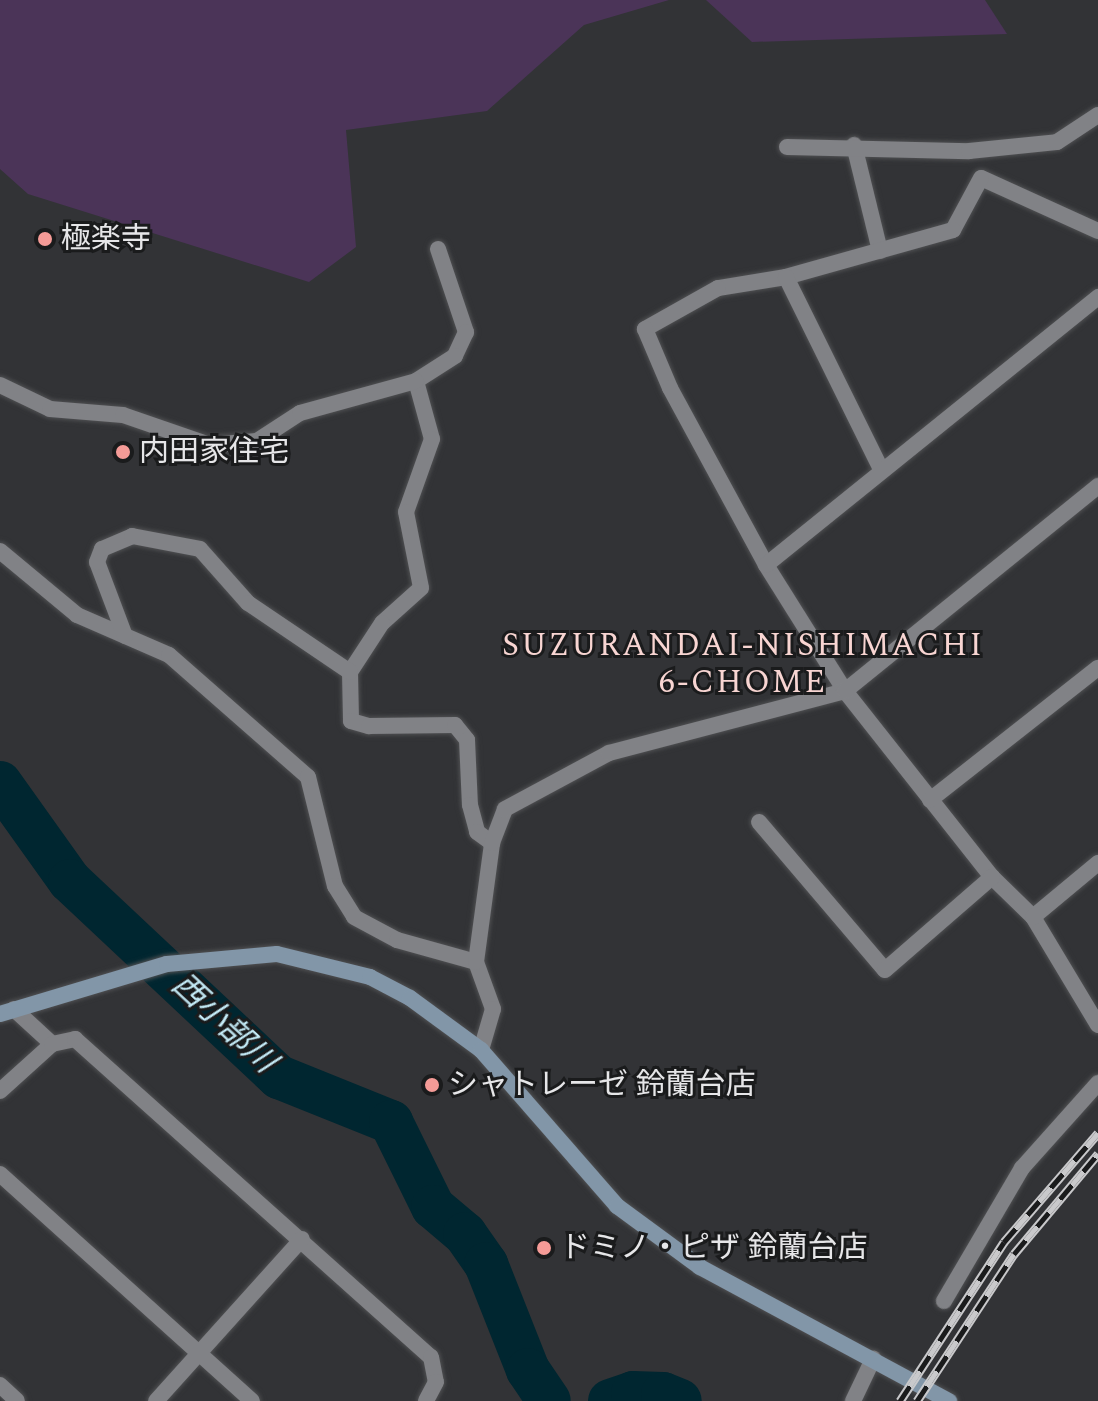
<!DOCTYPE html>
<meta charset="utf-8">
<style>
body{margin:0}
#map{position:relative;width:1098px;height:1401px;overflow:hidden;background:#323336;font-family:Spectral,"Noto Sans JP",serif}
div>[style]{position:absolute}
.green>*{inset:0;background:#4b3458}
.river>*{height:44px;margin:-22px;padding:0 22px;transform-origin:22px;border-radius:22px;background:#002630}
.roads{filter:drop-shadow(0 0 2px #4f5052) drop-shadow(0 0 2px #4f5052)}
.street>*{height:16px;margin:-8px;padding:0 8px;transform-origin:8px;border-radius:8px;background:#818286}
.secondary>*{height:16px;margin:-8px;padding:0 8px;transform-origin:8px;border-radius:8px;background:#8296a8}
.rail>*{height:9px;margin-top:-4.5px;transform-origin:0;background:repeating-linear-gradient(90deg,#1a1b1c 0 18px,#c9c9cb 0 36px);box-sizing:border-box;border-block:2px solid #c9c9cb}
.dots>*{width:22px;height:22px;translate:-50% -50%;box-sizing:border-box;border:4px solid #1a1b1c;border-radius:50%}
span{translate:-50% -50%;white-space:nowrap;text-align:center;line-height:1.15;-webkit-text-stroke:6px #1a1b1c;paint-order:stroke}
.poi-label{font-size:30px;color:#e6e6e8}
.left{translate:0 -50%;text-align:left}
.neighbourhood-label{font-size:32px;color:#f8d5d2;letter-spacing:2px}
.water-label{font-size:32px;color:#c4ebf7;font-style:italic}
</style>
<div id="map">
<div class="green">
<i style="clip-path:polygon(0 0,669px 0,584px 25px,487px 111px,346px 130px,356px 247px,309px 282px,28px 194px,0 169px)"></i>
<i style="clip-path:polygon(706px 0,985px 0,1007px 34px,752px 42px)"></i>
</div>
<div class="river">
<i style="left:0;top:783px;width:120px;rotate:54.5deg"></i>
<i style="left:70px;top:881px;width:287px;rotate:43.2deg"></i>
<i style="left:279px;top:1077px;width:121px;rotate:21.9deg"></i>
<i style="left:391px;top:1122px;width:95px;rotate:63.7deg"></i>
<i style="left:433px;top:1207px;width:42px;rotate:40.2deg"></i>
<i style="left:465px;top:1234px;width:37px;rotate:55deg"></i>
<i style="left:486px;top:1264px;width:114px;rotate:68.4deg"></i>
<i style="left:528px;top:1370px;width:37px;rotate:56deg"></i>
<i style="left:610px;top:1401px;width:24px;rotate:-19deg"></i>
<i style="left:633px;top:1393px;width:30px;rotate:2deg"></i>
<i style="left:663px;top:1394px;width:18px;rotate:22deg"></i>
</div>
<div class="roads">
<div class="street">
<i style="left:854px;top:145px;width:109px;rotate:76.2deg"></i>
<i style="left:787px;top:147px;width:182px;rotate:1.3deg"></i>
<i style="left:969px;top:151px;width:88px;rotate:-5.8deg"></i>
<i style="left:1057px;top:142px;width:49px;rotate:-33.4deg"></i>
<i style="left:1098px;top:231px;width:128px;rotate:-155.6deg"></i>
<i style="left:981px;top:178px;width:59px;rotate:118.3deg"></i>
<i style="left:953px;top:230px;width:173px;rotate:164.3deg"></i>
<i style="left:786px;top:277px;width:69px;rotate:170.8deg"></i>
<i style="left:718px;top:288px;width:84px;rotate:150.7deg"></i>
<i style="left:645px;top:329px;width:64px;rotate:67deg"></i>
<i style="left:670px;top:388px;width:201px;rotate:61.5deg"></i>
<i style="left:766px;top:565px;width:149px;rotate:57.9deg"></i>
<i style="left:845px;top:691px;width:237px;rotate:51.7deg"></i>
<i style="left:992px;top:877px;width:57px;rotate:44.3deg"></i>
<i style="left:1033px;top:917px;width:126px;rotate:59deg"></i>
<i style="left:438px;top:249px;width:88px;rotate:71.4deg"></i>
<i style="left:466px;top:332px;width:26px;rotate:115deg"></i>
<i style="left:455px;top:356px;width:46px;rotate:147.3deg"></i>
<i style="left:416px;top:381px;width:60px;rotate:74.6deg"></i>
<i style="left:432px;top:439px;width:77px;rotate:109.6deg"></i>
<i style="left:406px;top:512px;width:77px;rotate:78.8deg"></i>
<i style="left:421px;top:588px;width:52px;rotate:138.1deg"></i>
<i style="left:382px;top:623px;width:59px;rotate:123.1deg"></i>
<i style="left:350px;top:672px;width:49px;rotate:88.8deg"></i>
<i style="left:351px;top:721px;width:19px;rotate:16deg"></i>
<i style="left:369px;top:726px;width:86px;rotate:-0.7deg"></i>
<i style="left:455px;top:725px;width:19px;rotate:51deg"></i>
<i style="left:467px;top:740px;width:65px;rotate:87.4deg"></i>
<i style="left:470px;top:805px;width:28px;rotate:75deg"></i>
<i style="left:477px;top:832px;width:19px;rotate:36deg"></i>
<i style="left:786px;top:277px;width:216px;rotate:63.7deg"></i>
<i style="left:0;top:385px;width:55px;rotate:25.6deg"></i>
<i style="left:50px;top:409px;width:73px;rotate:4.7deg"></i>
<i style="left:123px;top:415px;width:92px;rotate:19deg"></i>
<i style="left:210px;top:445px;width:47px;rotate:-4.9deg"></i>
<i style="left:257px;top:441px;width:51px;rotate:-33.1deg"></i>
<i style="left:300px;top:413px;width:120px;rotate:-15.4deg"></i>
<i style="left:0;top:551px;width:100px;rotate:39.7deg"></i>
<i style="left:77px;top:615px;width:100px;rotate:23.5deg"></i>
<i style="left:169px;top:655px;width:185px;rotate:41.3deg"></i>
<i style="left:308px;top:777px;width:112px;rotate:76.1deg"></i>
<i style="left:335px;top:886px;width:36px;rotate:58deg"></i>
<i style="left:354px;top:917px;width:49px;rotate:28.1deg"></i>
<i style="left:397px;top:940px;width:82px;rotate:15.6deg"></i>
<i style="left:476px;top:962px;width:50px;rotate:70.1deg"></i>
<i style="left:493px;top:1009px;width:43px;rotate:106.3deg"></i>
<i style="left:766px;top:565px;width:427px;rotate:-38.9deg"></i>
<i style="left:125px;top:636px;width:79px;rotate:-110.7deg"></i>
<i style="left:97px;top:562px;width:14px;rotate:-69deg"></i>
<i style="left:102px;top:549px;width:33px;rotate:-23deg"></i>
<i style="left:132px;top:536px;width:69px;rotate:10.8deg"></i>
<i style="left:200px;top:549px;width:72px;rotate:48.4deg"></i>
<i style="left:248px;top:603px;width:123px;rotate:34.1deg"></i>
<i style="left:930px;top:800px;width:214px;rotate:-38.2deg"></i>
<i style="left:759px;top:822px;width:194px;rotate:49.6deg"></i>
<i style="left:885px;top:970px;width:142px;rotate:-41deg"></i>
<i style="left:1033px;top:917px;width:85px;rotate:-39.7deg"></i>
<i style="left:476px;top:962px;width:120px;rotate:-82.3deg"></i>
<i style="left:492px;top:843px;width:36px;rotate:-69deg"></i>
<i style="left:505px;top:809px;width:118px;rotate:-28.3deg"></i>
<i style="left:609px;top:753px;width:244px;rotate:-14.7deg"></i>
<i style="left:845px;top:691px;width:326px;rotate:-39deg"></i>
<i style="left:14px;top:1009px;width:52px;rotate:42.6deg"></i>
<i style="left:0;top:1091px;width:70px;rotate:-42.1deg"></i>
<i style="left:52px;top:1044px;width:24px;rotate:-12deg"></i>
<i style="left:75px;top:1039px;width:477px;rotate:41.8deg"></i>
<i style="left:431px;top:1357px;width:25px;rotate:79deg"></i>
<i style="left:436px;top:1382px;width:21px;rotate:118deg"></i>
<i style="left:0;top:1174px;width:339px;rotate:42deg"></i>
<i style="left:944px;top:1301px;width:154px;rotate:-59.6deg"></i>
<i style="left:1022px;top:1168px;width:114px;rotate:-48.2deg"></i>
<i style="left:0;top:1385px;width:23px;rotate:43deg"></i>
<i style="left:156px;top:1401px;width:218px;rotate:-48deg"></i>
<i style="left:853px;top:1401px;width:47px;rotate:-64.5deg"></i>
</div>
<div class="secondary">
<i style="left:0;top:1014px;width:174px;rotate:-16.7deg"></i>
<i style="left:167px;top:964px;width:110px;rotate:-5.2deg"></i>
<i style="left:277px;top:954px;width:96px;rotate:13.9deg"></i>
<i style="left:370px;top:977px;width:45px;rotate:27.7deg"></i>
<i style="left:410px;top:998px;width:88px;rotate:36.2deg"></i>
<i style="left:481px;top:1050px;width:207px;rotate:48.9deg"></i>
<i style="left:617px;top:1206px;width:103px;rotate:36.3deg"></i>
<i style="left:700px;top:1267px;width:283px;rotate:28.3deg"></i>
</div>
</div>
<div class="rail">
<i style="left:900px;top:1401px;width:190px;rotate:-56.8deg"></i>
<i style="left:1004px;top:1242px;width:144px;rotate:-49.2deg"></i>
<i style="left:917px;top:1401px;width:176px;rotate:-56.6deg"></i>
<i style="left:1014px;top:1254px;width:131px;rotate:-50deg"></i>
</div>
<div class="dots">
<i style="left:45px;top:239px;background:#f59b97"></i>
<i style="left:123px;top:452px;background:#f59b97"></i>
<i style="left:432px;top:1085px;background:#f59b97"></i>
<i style="left:544px;top:1248px;background:#f59b97"></i>
</div>
<div class="poi-label">
<span class="left" style="left:61px;top:239px">極楽寺</span>
<span class="left" style="left:139px;top:452px">内田家住宅</span>
<span class="left" style="left:448px;top:1085px">シャトレーゼ 鈴蘭台店</span>
<span class="left" style="left:560px;top:1248px">ドミノ・ピザ 鈴蘭台店</span>
</div>
<div class="neighbourhood-label">
<span style="left:743px;top:665px">SUZURANDAI-NISHIMACHI<br>6-CHOME</span>
</div>
<div class="water-label">
<span style="left:223px;top:1024px;rotate:43deg">西小部川</span>
</div>
</div>
